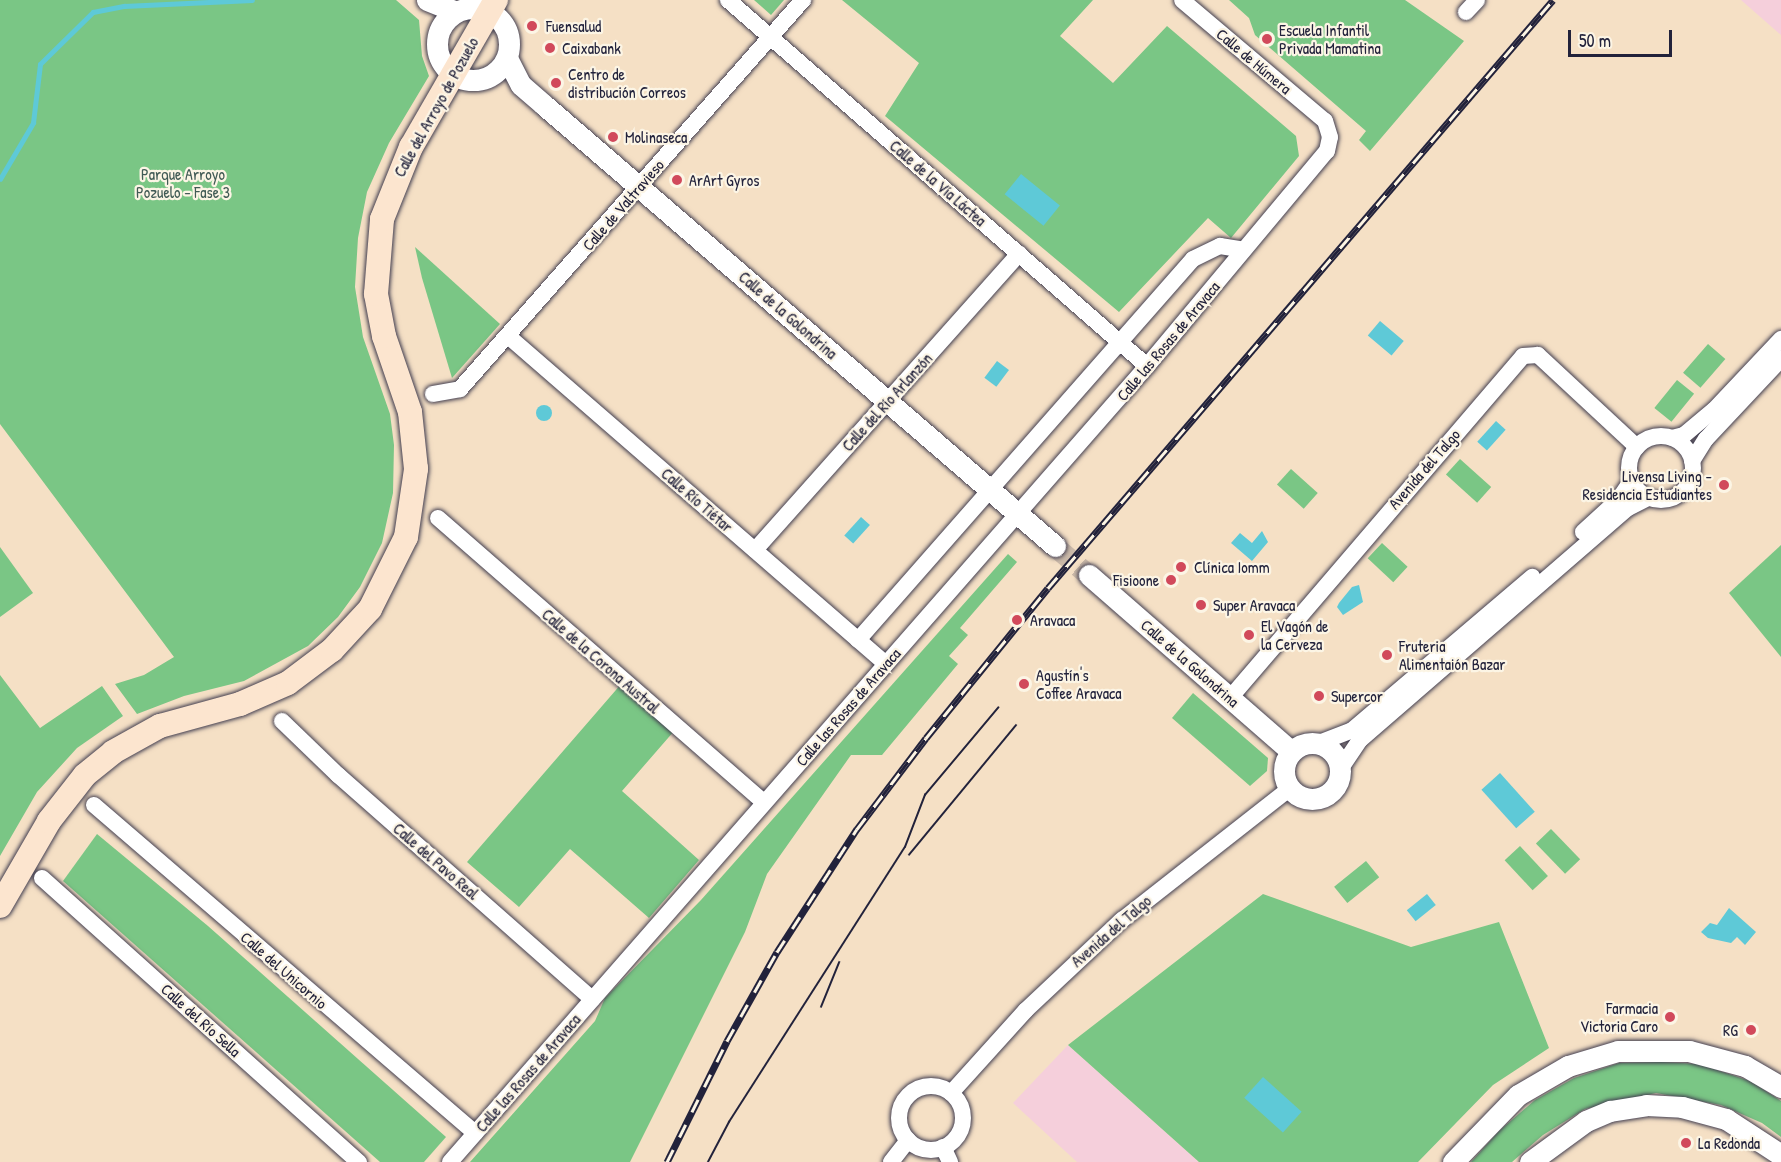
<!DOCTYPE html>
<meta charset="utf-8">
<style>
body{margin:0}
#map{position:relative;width:1781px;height:1162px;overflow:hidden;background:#f5e0c5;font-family:"Patrick Hand",sans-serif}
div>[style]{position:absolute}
.built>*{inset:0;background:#f5cfdb}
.green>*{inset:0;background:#7ac685;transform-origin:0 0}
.water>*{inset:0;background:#5ec9d7;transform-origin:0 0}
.round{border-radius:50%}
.stream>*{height:4.5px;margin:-2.25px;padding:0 2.25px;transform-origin:2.25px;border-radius:2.25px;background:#5ec9d7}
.tertiary-tunnel>*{height:21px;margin-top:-10.5px;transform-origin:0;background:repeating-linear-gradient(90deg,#cbbaa9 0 21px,transparent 0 31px)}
.roads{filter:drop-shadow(0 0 2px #423e50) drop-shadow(0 0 2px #423e50)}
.minor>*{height:16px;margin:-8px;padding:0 8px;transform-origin:8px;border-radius:8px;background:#fff}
.minor>.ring{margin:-8px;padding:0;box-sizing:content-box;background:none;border:16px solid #fff;border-radius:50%}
.tertiary>*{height:21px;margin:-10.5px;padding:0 10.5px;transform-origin:10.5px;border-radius:10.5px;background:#fff}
.tertiary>.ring{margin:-10.5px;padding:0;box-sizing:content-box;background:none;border:21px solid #fff;border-radius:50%}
.secondary>*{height:24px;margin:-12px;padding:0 12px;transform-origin:12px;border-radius:12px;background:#fce5cf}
.tram>*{height:1.5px;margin:-0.75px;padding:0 0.75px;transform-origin:0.75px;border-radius:0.75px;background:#22223b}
.rail>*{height:7px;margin-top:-3.5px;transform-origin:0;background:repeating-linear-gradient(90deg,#fcf5e5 0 14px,#22223b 0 28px);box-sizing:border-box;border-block:2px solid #22223b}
.dots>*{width:16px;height:16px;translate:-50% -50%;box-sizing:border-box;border:3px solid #fcf5e5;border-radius:50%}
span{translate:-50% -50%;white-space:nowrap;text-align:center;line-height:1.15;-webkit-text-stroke:4.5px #fcf5e5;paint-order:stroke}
.poi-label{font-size:16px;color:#22223b}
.left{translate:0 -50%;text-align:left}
.right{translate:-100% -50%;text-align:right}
.street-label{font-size:16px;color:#22223b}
.park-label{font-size:16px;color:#415b55}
.scale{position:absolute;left:1568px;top:30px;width:104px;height:27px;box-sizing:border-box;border:3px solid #22223b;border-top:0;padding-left:8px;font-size:18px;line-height:21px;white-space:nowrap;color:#22223b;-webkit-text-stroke:4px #fcf5e5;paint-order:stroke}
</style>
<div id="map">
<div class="built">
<i style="clip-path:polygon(1741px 0,1781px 0,1781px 35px)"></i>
<i style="clip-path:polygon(1068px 1045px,1199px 1162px,1077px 1162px,1013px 1103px)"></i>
</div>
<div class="green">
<i style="clip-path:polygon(0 0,396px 0,419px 20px,422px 56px,429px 76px,389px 143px,367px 192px,358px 238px,355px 287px,363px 337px,390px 414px,394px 445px,393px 493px,382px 543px,360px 587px,338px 617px,308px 646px,244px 681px,184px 696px,137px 714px,115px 684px,144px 675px,174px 657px,0 424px)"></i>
<i style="clip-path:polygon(754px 0,784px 0,771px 15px)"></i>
<i style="clip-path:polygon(842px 0,1093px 0,1060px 36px,1113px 83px,1167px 26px,1296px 136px,1299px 156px,1231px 238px,1208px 218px,1119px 312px,885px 116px,919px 63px)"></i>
<i style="clip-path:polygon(1229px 0,1405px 0,1464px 41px,1370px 151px,1359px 140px,1366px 131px,1255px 35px,1249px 18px)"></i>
<i style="clip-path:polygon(415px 247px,500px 324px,452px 378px,422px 278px)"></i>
<i style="left:1708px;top:344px;width:23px;height:38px;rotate:41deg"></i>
<i style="left:1677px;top:380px;width:22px;height:36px;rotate:39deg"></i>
<i style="left:1460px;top:459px;width:42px;height:21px;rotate:42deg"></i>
<i style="left:1291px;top:469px;width:36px;height:21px;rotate:42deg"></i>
<i style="left:1382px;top:543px;width:35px;height:21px;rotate:43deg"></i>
<i style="clip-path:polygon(1781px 545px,1781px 657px,1729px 593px)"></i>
<i style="clip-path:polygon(0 547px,33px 593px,0 617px)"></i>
<i style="clip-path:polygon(1008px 554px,1017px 562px,960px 628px,968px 635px,949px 656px,958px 664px,882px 755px,851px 755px,767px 874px,745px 932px,630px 1162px,470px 1162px,595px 1021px,605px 998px,701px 900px)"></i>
<i style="clip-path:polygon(0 675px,40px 728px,102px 686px,123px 716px,77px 748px,37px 792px,0 856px)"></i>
<i style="clip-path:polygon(622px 683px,675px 730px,622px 791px,699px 860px,649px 918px,570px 849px,519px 907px,467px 862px)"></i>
<i style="clip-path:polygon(1193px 693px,1268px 758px,1267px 771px,1250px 786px,1172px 718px)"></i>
<i style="left:1551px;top:829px;width:42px;height:21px;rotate:46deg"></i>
<i style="clip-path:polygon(97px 834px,208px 926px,446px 1137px,424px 1162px,380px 1162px,63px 881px)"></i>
<i style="left:1520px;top:846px;width:41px;height:21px;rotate:47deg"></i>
<i style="left:1366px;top:861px;width:21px;height:41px;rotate:51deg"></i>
<i style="clip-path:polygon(1263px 894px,1411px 947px,1499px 922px,1549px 1048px,1493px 1085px,1418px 1162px,1199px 1162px,1068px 1045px)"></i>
<i style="clip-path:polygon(1661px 1062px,1699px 1064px,1750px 1081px,1781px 1101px,1781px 1137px,1762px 1123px,1721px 1105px,1656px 1093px,1585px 1109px,1543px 1135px,1512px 1162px,1471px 1162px,1499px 1131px,1535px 1100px,1574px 1078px,1619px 1063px)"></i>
</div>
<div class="water">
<i style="left:1021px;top:174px;width:50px;height:26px;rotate:39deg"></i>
<i style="left:1380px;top:321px;width:31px;height:19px;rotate:40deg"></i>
<i style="left:997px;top:361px;width:15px;height:21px;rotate:37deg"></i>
<i class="round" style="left:536px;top:405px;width:16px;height:16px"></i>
<i style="left:1496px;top:421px;width:13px;height:28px;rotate:42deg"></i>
<i style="left:861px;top:517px;width:12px;height:25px;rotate:42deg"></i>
<i style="clip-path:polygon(1262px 531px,1268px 542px,1252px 561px,1231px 543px,1240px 533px,1252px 543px)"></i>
<i style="clip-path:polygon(1359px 585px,1363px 602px,1343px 615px,1337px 607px,1339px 603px,1352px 587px)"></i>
<i style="left:1500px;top:773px;width:52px;height:25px;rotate:48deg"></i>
<i style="left:1427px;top:894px;width:14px;height:26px;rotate:51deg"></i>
<i style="clip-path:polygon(1729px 908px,1756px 932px,1745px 945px,1737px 937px,1731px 943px,1708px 938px,1701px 932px,1710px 923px,1717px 925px)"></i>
<i style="left:1263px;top:1077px;width:52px;height:28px;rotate:42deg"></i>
</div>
<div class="stream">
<i style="left:0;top:179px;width:65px;rotate:-59.5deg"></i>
<i style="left:33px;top:123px;width:59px;rotate:-83.2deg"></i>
<i style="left:40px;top:64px;width:74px;rotate:-44.5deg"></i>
<i style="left:93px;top:12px;width:32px;rotate:-11deg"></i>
<i style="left:124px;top:6px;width:128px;rotate:-2.7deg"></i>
</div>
<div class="tertiary-tunnel">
<i style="left:1055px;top:546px;width:45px;rotate:40.5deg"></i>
</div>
<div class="roads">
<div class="minor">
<i style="left:728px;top:0;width:556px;rotate:41.14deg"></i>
<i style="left:1466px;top:12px;width:16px;rotate:-47deg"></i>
<i style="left:508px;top:336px;width:500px;rotate:40.95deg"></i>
<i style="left:433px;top:394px;width:27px;rotate:-10deg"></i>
<i style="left:460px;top:389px;width:519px;rotate:-48.6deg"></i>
<i class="ring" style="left:1629px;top:436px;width:48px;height:48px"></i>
<i style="left:1672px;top:438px;width:12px;rotate:-14deg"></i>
<i style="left:1684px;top:435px;width:39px;rotate:-40deg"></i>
<i style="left:1714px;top:410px;width:98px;rotate:-46.7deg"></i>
<i style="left:1692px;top:461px;width:26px;rotate:-58deg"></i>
<i style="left:1706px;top:439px;width:110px;rotate:-46.8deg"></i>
<i style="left:438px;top:518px;width:432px;rotate:41.1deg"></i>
<i style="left:1583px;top:532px;width:49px;rotate:-42.5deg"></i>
<i style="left:1619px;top:499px;width:22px;rotate:-56deg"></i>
<i style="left:755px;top:550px;width:397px;rotate:-48.3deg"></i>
<i style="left:858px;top:640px;width:507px;rotate:-48.68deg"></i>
<i style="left:1193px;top:259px;width:30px;rotate:-26deg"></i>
<i style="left:1220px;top:246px;width:24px;rotate:9deg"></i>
<i style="left:1230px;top:698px;width:450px;rotate:-49.4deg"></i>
<i style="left:1523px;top:356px;width:15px;rotate:-4deg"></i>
<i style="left:1538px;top:355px;width:135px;rotate:42.9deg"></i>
<i style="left:282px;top:721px;width:78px;rotate:44deg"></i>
<i style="left:338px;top:775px;width:339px;rotate:41.4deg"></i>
<i style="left:1319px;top:743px;width:34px;rotate:-21deg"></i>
<i style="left:1351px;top:731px;width:238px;rotate:-40.4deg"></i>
<i style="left:1341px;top:768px;width:34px;rotate:-56deg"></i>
<i style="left:1360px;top:740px;width:354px;rotate:-40.9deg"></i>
<i style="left:1628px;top:508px;width:22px;rotate:-27deg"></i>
<i style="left:94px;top:805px;width:503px;rotate:40.72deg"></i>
<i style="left:42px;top:878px;width:426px;rotate:41.9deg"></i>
<i class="ring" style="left:899px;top:1086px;width:48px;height:48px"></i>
<i style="left:951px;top:1093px;width:112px;rotate:-47.9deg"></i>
<i style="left:1026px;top:1010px;width:132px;rotate:-43.2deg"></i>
<i style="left:1122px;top:920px;width:212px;rotate:-38.1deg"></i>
<i style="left:943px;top:1147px;width:17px;rotate:65deg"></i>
<i style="left:450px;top:1162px;width:1058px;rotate:-48.79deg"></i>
<i style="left:1147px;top:366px;width:280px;rotate:-50.1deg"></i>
<i style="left:1327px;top:151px;width:14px;rotate:-78deg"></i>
<i style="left:1330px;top:137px;width:17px;rotate:-107deg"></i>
<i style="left:1325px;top:121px;width:187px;rotate:-139.8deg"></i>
<i style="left:891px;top:1162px;width:28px;rotate:-52deg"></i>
</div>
<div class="tertiary">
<i style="left:427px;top:0;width:31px;rotate:22deg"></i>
<i class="ring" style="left:437px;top:8px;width:51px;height:51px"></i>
<i style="left:507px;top:58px;width:30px;rotate:63deg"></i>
<i style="left:521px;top:85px;width:30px;rotate:41deg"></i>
<i style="left:544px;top:105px;width:675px;rotate:40.79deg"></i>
<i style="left:1089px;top:575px;width:268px;rotate:41.1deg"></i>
<i class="ring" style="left:1284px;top:743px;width:35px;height:35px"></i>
<i style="left:1453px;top:1162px;width:93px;rotate:-45.9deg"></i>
<i style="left:1518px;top:1095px;width:58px;rotate:-30.1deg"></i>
<i style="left:1568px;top:1066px;width:52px;rotate:-16.7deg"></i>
<i style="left:1618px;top:1051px;width:71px"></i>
<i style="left:1689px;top:1051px;width:58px;rotate:15deg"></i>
<i style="left:1745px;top:1066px;width:42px;rotate:30.3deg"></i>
<i style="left:1530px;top:1162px;width:69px;rotate:-36.2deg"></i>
<i style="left:1586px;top:1121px;width:26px;rotate:-23deg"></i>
<i style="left:1610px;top:1111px;width:36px;rotate:-9deg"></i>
<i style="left:1646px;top:1105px;width:36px;rotate:3deg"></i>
<i style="left:1682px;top:1107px;width:46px;rotate:15.3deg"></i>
<i style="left:1726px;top:1119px;width:66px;rotate:33.2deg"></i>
</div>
<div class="secondary">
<i style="left:0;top:906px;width:98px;rotate:-60deg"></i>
<i style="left:49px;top:821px;width:58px;rotate:-52deg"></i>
<i style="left:85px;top:775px;width:36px;rotate:-39deg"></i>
<i style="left:113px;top:752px;width:54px;rotate:-29deg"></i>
<i style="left:160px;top:726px;width:83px;rotate:-15.4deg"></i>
<i style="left:240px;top:704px;width:52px;rotate:-23.6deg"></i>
<i style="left:288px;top:683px;width:55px;rotate:-36.9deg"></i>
<i style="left:332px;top:650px;width:56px;rotate:-47.2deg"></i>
<i style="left:370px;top:609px;width:80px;rotate:-63.4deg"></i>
<i style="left:406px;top:537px;width:69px;rotate:-81.6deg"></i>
<i style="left:416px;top:469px;width:57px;rotate:-96deg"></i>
<i style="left:410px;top:412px;width:80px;rotate:-108.9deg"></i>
<i style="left:384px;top:336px;width:43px;rotate:-100.8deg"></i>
<i style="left:376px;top:294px;width:75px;rotate:-85.4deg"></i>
<i style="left:382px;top:219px;width:78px;rotate:-68.1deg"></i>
<i style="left:411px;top:147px;width:170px;rotate:-60deg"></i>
</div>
</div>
<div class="tram">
<i style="left:909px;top:855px;width:168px;rotate:-50.5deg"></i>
<i style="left:821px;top:1007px;width:48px;rotate:-67.8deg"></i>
<i style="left:708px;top:1162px;width:45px;rotate:-62.3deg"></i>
<i style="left:729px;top:1122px;width:326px;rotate:-57.4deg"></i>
<i style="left:905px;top:847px;width:56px;rotate:-69deg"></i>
<i style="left:925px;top:795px;width:114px;rotate:-50deg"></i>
</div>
<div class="rail">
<i style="left:667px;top:1162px;width:135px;rotate:-63.6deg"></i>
<i style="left:727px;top:1041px;width:102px;rotate:-60.7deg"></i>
<i style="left:777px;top:952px;width:147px;rotate:-57deg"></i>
<i style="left:857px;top:829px;width:114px;rotate:-52.8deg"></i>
<i style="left:926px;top:738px;width:193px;rotate:-50.9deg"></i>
<i style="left:1048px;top:588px;width:775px;rotate:-49.34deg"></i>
</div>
<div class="dots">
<i style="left:532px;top:26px;background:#d1495b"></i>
<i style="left:1267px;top:39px;background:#d1495b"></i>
<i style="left:550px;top:48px;background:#d1495b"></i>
<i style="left:556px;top:83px;background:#d1495b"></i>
<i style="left:613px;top:137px;background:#d1495b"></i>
<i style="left:677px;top:180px;background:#d1495b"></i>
<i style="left:1724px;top:485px;background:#d1495b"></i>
<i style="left:1181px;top:567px;background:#d1495b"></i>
<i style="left:1171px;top:580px;background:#d1495b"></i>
<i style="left:1201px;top:605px;background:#d1495b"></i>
<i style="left:1017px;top:620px;background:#d1495b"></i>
<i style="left:1249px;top:635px;background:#d1495b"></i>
<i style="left:1387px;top:655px;background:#d1495b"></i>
<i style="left:1024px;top:684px;background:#d1495b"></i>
<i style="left:1319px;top:696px;background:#d1495b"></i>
<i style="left:1670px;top:1017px;background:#d1495b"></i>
<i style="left:1751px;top:1030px;background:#d1495b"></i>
<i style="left:1686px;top:1143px;background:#d1495b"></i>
</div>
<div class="poi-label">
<span class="left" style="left:546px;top:26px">Fuensalud</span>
<span class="left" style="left:1279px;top:39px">Escuela Infantil<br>Privada Mamatina</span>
<span class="left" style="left:562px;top:48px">Caixabank</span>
<span class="left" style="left:568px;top:83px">Centro de<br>distribución Correos</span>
<span class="left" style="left:625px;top:137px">Molinaseca</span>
<span class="left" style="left:689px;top:180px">ArArt Gyros</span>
<span class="right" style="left:1712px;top:485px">Livensa Living -<br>Residencia Estudiantes</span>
<span class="left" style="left:1194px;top:567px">Clínica Iomm</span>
<span class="right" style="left:1159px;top:580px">Fisioone</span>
<span class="left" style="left:1213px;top:605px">Super Aravaca</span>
<span class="left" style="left:1030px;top:620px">Aravaca</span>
<span class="left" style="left:1261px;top:635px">El Vagón de<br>la Cerveza</span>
<span class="left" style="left:1399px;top:655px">Fruteria<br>Alimentaión Bazar</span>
<span class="left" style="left:1036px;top:684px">Agustín's<br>Coffee Aravaca</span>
<span class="left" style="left:1331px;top:696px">Supercor</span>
<span class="right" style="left:1658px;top:1017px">Farmacia<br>Victoria Caro</span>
<span class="right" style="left:1738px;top:1030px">RG</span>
<span class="left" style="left:1698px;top:1143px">La Redonda</span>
</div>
<div class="street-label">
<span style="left:1254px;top:61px;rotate:40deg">Calle de Húmera</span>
<span style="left:436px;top:107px;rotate:-61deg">Calle del Arroyo de Pozuelo</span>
<span style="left:938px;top:183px;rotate:41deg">Calle de la Vía Láctea</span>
<span style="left:623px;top:205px;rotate:-49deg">Calle de Valtravieso</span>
<span style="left:788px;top:315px;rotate:41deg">Calle de la Golondrina</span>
<span style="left:1168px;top:341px;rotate:-50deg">Calle las Rosas de Aravaca</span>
<span style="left:887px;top:402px;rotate:-48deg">Calle del Río Arlanzón</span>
<span style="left:1424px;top:469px;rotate:-49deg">Avenida del Talgo</span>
<span style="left:697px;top:500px;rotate:41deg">Calle Río Tiétar</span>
<span style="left:601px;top:661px;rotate:41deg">Calle de la Corona Austral</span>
<span style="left:1190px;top:663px;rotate:41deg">Calle de la Golondrina</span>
<span style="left:848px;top:707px;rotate:-49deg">Calle las Rosas de Aravaca</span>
<span style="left:436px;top:861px;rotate:41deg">Calle del Pavo Real</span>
<span style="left:1111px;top:931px;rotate:-41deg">Avenida del Talgo</span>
<span style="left:284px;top:970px;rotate:41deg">Calle del Unicornio</span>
<span style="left:201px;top:1020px;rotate:42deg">Calle del Río Sella</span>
<span style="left:528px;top:1073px;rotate:-49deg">Calle las Rosas de Aravaca</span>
</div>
<div class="park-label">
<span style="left:183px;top:183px">Parque Arroyo<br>Pozuelo - Fase 3</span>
</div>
<div class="scale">50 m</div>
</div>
